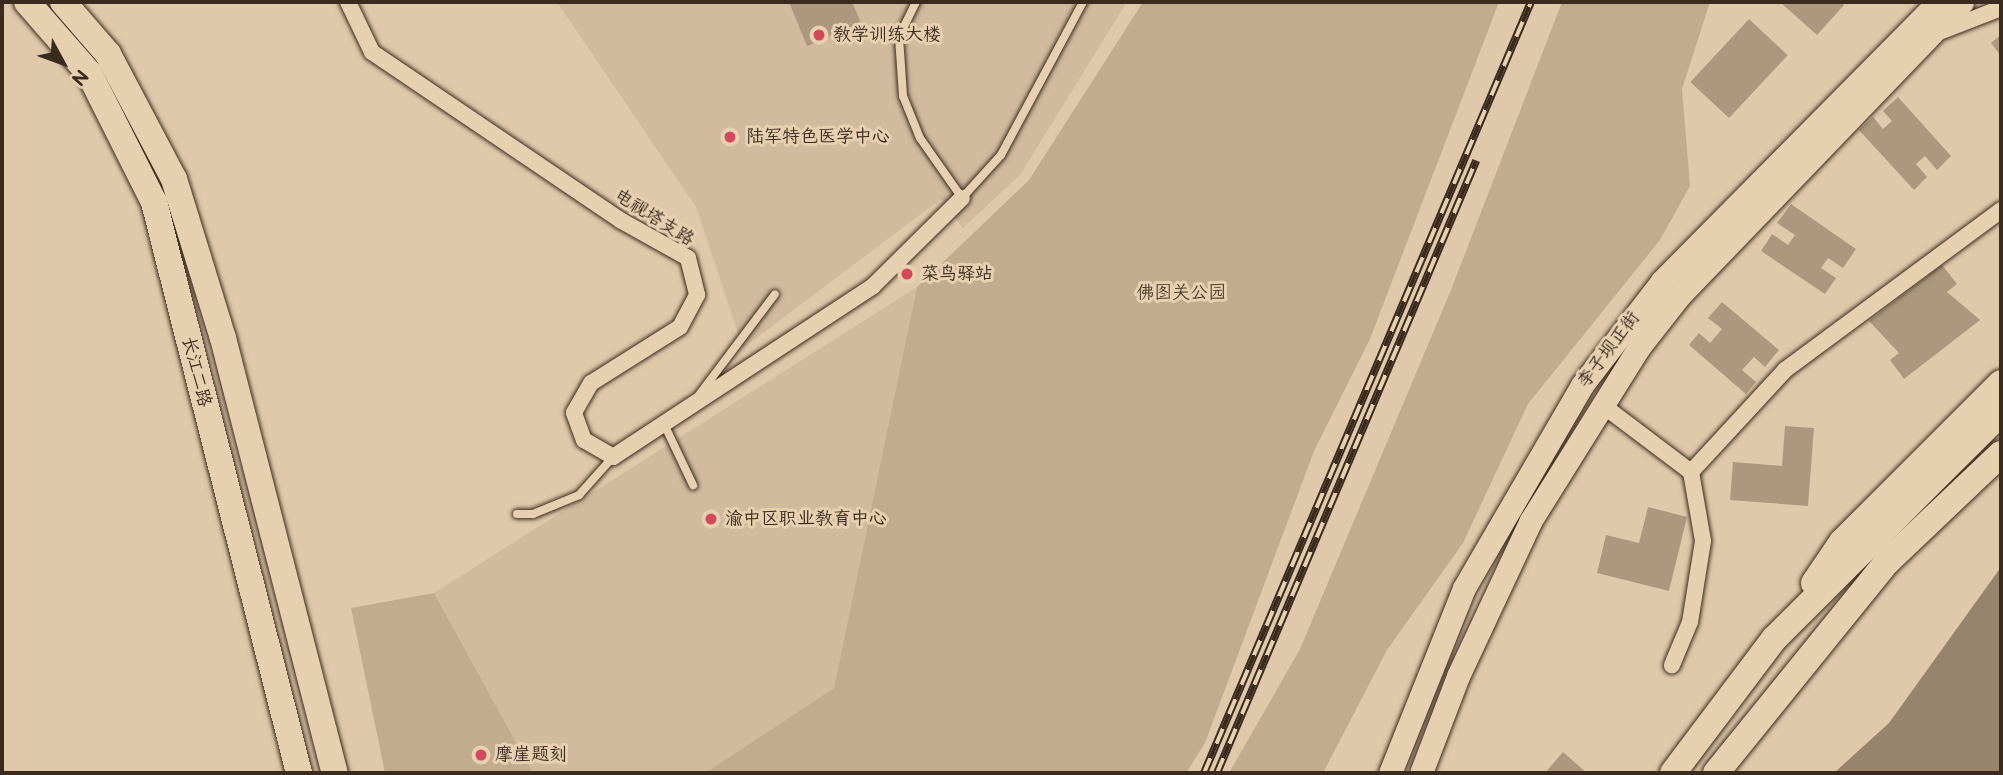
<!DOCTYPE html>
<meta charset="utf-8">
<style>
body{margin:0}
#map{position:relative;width:2003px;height:775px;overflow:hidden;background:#e0c9aa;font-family:"Balsamiq Sans","LXGW WenKai TC",sans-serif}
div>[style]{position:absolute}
.built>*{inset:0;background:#d1ba9d}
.green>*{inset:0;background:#c2ac90}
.water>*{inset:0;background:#98846d}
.building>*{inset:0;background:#ad987f;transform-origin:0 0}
.roads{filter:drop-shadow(0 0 2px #3b2a1e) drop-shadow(0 0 2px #3b2a1e)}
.service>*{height:8px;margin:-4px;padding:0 4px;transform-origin:4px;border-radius:4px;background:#e7d0b0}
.minor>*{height:16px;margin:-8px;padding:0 8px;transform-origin:8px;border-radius:8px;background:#e7d0b0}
.secondary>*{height:23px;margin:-11.5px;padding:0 11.5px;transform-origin:11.5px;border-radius:11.5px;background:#e7d0b0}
.primary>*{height:26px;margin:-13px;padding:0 13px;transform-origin:13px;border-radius:13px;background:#e7d0b0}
.rail>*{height:8px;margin-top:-4px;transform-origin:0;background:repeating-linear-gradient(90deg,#e7d0b0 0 16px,#3b2a1e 0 32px);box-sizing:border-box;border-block:2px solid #3b2a1e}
.dots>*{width:19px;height:19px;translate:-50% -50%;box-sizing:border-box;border:4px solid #e7d0b0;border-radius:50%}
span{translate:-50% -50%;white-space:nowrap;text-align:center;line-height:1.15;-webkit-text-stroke:6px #e7d0b0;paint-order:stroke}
.poi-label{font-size:18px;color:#3b2a1e}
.left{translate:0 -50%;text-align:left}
.street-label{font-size:18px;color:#3b2a1e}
.park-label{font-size:18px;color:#4f3e2f}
.frame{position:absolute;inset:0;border:4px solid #3b2a1e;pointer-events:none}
.north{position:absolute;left:28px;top:28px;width:70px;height:70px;-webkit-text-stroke:5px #e7d0b0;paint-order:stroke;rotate:131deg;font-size:19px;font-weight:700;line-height:28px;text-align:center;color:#3b2a1e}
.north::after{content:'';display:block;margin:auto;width:24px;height:32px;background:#3b2a1e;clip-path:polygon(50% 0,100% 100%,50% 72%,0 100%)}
</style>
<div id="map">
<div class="built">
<i style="clip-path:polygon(557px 2px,1127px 2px,1020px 175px,963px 228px,941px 199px,743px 348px,696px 207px)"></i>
<i style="clip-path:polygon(917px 287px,834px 688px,705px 773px,533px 773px,434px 593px)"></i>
</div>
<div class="green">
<i style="clip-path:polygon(1143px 2px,1499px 2px,1370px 339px,1314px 451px,1205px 743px,1186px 773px,705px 773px,834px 688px,917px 287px,1029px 180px)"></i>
<i style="clip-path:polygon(1562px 2px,1710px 2px,1682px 89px,1690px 186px,1660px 240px,1528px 404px,1463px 543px,1387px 650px,1323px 773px,1229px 773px,1300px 649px,1451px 290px)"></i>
<i style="clip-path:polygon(434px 593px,533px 773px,385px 773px,351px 608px)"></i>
</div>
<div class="water">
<i style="clip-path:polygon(2001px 567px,2001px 773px,1834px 773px,1889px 723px)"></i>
</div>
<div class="building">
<i style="clip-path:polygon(789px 2px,852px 2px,861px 23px,807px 46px)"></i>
<i style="clip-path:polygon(1780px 2px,1840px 2px,1844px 5px,1817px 35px)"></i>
<i style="left:1749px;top:19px;width:53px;height:86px;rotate:43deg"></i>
<i style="clip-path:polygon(2001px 35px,2001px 56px,1991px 43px)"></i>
<i style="clip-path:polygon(1898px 97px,1951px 156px,1937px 170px,1925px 156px,1916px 164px,1927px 177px,1914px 190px,1859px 130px,1873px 117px,1883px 129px,1892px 121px,1883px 111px)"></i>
<i style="clip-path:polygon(1791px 204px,1856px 249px,1843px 268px,1828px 258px,1821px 268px,1836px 278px,1825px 294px,1761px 251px,1772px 234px,1788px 245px,1795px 235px,1777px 223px)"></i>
<i style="clip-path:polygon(1942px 265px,1957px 284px,1947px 292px,1980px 320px,1904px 379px,1890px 360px,1899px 353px,1869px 321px)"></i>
<i style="clip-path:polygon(1722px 302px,1779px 350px,1765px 367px,1754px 357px,1742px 370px,1756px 382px,1746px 394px,1689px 345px,1699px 333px,1710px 343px,1722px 329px,1708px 318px)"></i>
<i style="clip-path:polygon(1785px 426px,1814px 428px,1808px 506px,1730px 500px,1733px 462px,1782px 466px)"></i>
<i style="clip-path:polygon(1648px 507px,1687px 517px,1669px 591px,1597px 573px,1606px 535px,1639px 543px)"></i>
<i style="clip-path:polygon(1563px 752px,1587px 773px,1545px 773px)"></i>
</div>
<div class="roads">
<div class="service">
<i style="left:916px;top:2px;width:39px;rotate:116deg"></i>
<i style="left:899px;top:37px;width:59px;rotate:86.1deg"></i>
<i style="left:903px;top:96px;width:45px;rotate:68deg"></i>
<i style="left:920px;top:138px;width:73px;rotate:55deg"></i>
<i style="left:962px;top:198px;width:58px;rotate:-47.8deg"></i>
<i style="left:1001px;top:155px;width:174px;rotate:-61.8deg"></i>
<i style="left:699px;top:395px;width:126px;rotate:-53deg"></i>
<i style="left:664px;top:424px;width:68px;rotate:64.6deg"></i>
<i style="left:517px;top:514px;width:16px"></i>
<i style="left:533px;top:514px;width:50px;rotate:-22.4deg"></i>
<i style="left:579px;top:495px;width:51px;rotate:-48.2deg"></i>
</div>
<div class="minor">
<i style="left:348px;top:2px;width:55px;rotate:64.4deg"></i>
<i style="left:372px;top:52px;width:300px;rotate:34.1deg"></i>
<i style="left:620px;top:220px;width:78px;rotate:29.2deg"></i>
<i style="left:688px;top:258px;width:38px;rotate:76deg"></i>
<i style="left:697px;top:295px;width:36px;rotate:118deg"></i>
<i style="left:680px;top:327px;width:105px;rotate:147.8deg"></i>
<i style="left:591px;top:383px;width:34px;rotate:120deg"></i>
<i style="left:574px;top:413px;width:29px;rotate:70deg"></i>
<i style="left:584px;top:440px;width:34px;rotate:30deg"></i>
<i style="left:613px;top:457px;width:311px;rotate:-33.3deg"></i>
<i style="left:873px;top:286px;width:125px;rotate:-44.7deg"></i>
<i style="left:1937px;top:33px;width:69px;rotate:-21.3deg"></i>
<i style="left:1601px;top:404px;width:113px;rotate:37.1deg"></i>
<i style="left:1691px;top:472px;width:70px;rotate:80.1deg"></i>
<i style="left:1703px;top:541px;width:82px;rotate:99.1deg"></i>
<i style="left:1690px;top:622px;width:47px;rotate:112.7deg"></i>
<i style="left:1691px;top:472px;width:139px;rotate:-47.3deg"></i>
<i style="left:1785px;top:370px;width:269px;rotate:-36.5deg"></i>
</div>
<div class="secondary">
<i style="left:1390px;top:773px;width:199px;rotate:-68.2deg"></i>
<i style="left:1464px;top:588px;width:235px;rotate:-59.8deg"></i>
<i style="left:1582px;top:385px;width:131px;rotate:-52.4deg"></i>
<i style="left:1662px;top:281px;width:392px;rotate:-45.3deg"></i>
<i style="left:1421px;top:773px;width:104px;rotate:-69.1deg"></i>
<i style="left:1458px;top:676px;width:172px;rotate:-64.9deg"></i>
<i style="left:1531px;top:520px;width:204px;rotate:-58deg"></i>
<i style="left:1639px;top:347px;width:65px;rotate:-51.9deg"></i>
<i style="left:1679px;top:296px;width:408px;rotate:-46.1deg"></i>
</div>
<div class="primary">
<i style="left:27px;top:2px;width:94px;rotate:48.9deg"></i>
<i style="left:89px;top:73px;width:144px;rotate:63.3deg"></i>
<i style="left:154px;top:202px;width:589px;rotate:75.75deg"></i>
<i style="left:63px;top:2px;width:69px;rotate:49.1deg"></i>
<i style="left:108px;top:54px;width:141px;rotate:62.2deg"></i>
<i style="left:174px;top:179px;width:166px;rotate:72.9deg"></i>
<i style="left:223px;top:338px;width:449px;rotate:75.6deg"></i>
<i style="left:1814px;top:583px;width:50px;rotate:-55.7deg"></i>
<i style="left:1842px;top:542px;width:225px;rotate:-45deg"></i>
<i style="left:1673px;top:773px;width:168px;rotate:-53deg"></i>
<i style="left:1774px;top:639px;width:320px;rotate:-44.9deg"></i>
<i style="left:1716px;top:773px;width:272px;rotate:-51deg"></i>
<i style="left:1887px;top:562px;width:157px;rotate:-43.5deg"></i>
</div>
</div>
<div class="rail">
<i style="left:1204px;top:773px;width:837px;rotate:-67.02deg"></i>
<i style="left:1217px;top:773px;width:665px;rotate:-67.06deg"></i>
</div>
<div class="dots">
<i style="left:819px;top:35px;background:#d1495b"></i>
<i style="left:730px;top:137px;background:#d1495b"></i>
<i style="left:907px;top:274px;background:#d1495b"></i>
<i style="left:711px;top:519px;background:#d1495b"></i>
<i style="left:481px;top:755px;background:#d1495b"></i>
</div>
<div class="poi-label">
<span class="left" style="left:833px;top:35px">教学训练大楼</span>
<span class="left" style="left:746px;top:137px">陆军特色医学中心</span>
<span class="left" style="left:921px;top:274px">菜鸟驿站</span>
<span class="left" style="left:725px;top:519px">渝中区职业教育中心</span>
<span class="left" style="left:495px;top:755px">摩崖题刻</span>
</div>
<div class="street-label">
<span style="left:654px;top:218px;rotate:32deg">电视塔支路</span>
<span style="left:1609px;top:350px;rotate:-53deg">李子坝正街</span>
<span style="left:196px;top:372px;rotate:76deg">长江二路</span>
</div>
<div class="park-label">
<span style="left:1181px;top:293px">佛图关公园</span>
</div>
<div class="frame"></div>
<div class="north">N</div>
</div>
